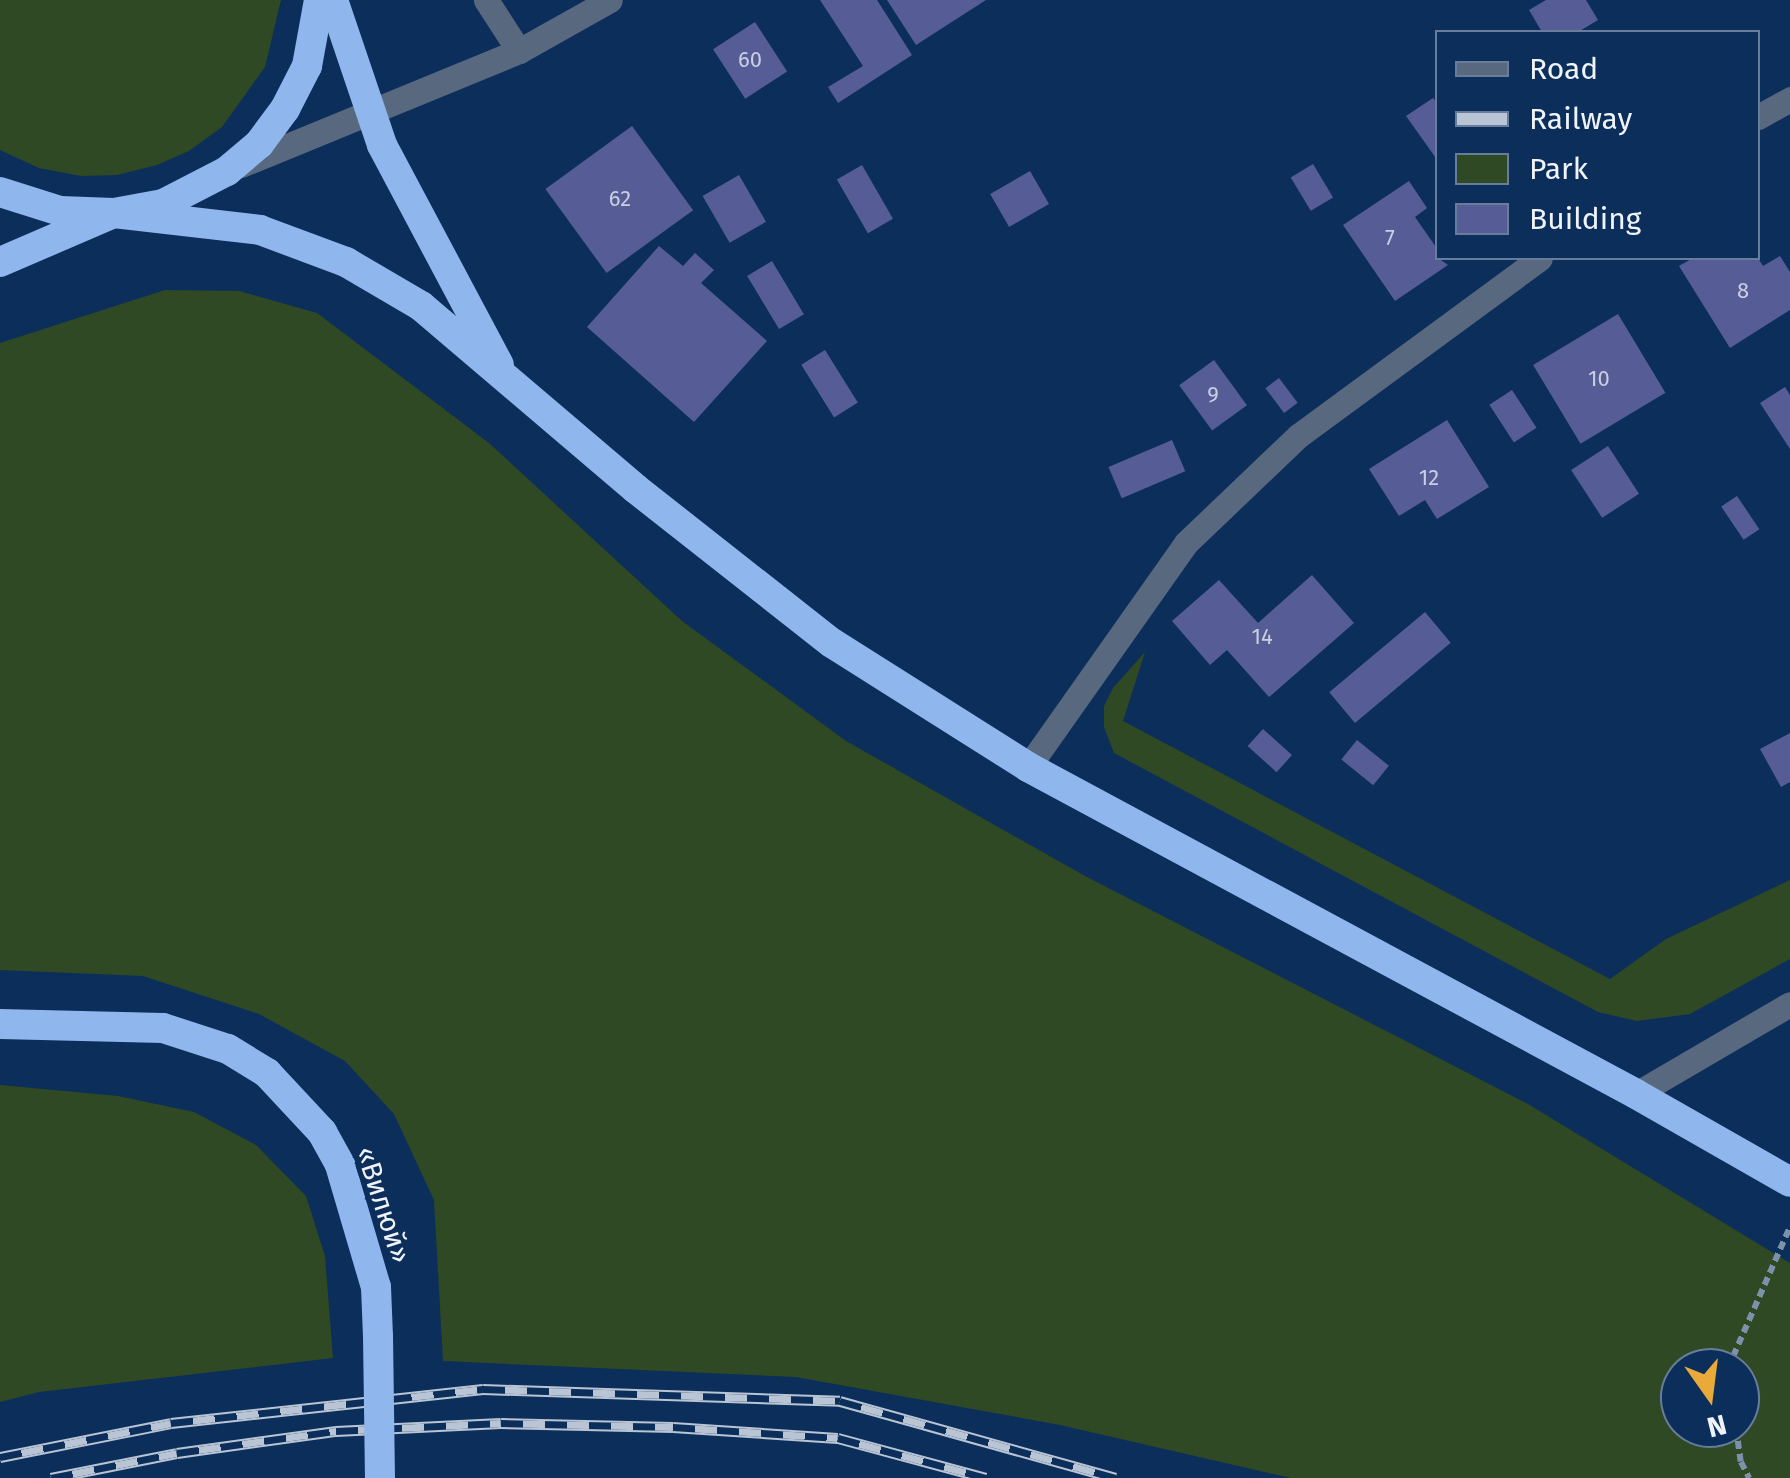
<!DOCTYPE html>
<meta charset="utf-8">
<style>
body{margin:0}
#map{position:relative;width:1790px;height:1478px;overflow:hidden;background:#0c2e5b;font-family:"Fira Sans",sans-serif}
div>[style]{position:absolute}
.green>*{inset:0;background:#2f4924}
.building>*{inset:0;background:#565d96;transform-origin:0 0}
.path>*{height:6px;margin-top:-3px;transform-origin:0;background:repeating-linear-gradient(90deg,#7e91ab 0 8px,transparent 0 13px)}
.lane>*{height:25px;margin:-12.5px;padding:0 12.5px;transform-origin:12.5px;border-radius:12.5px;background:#58687f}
.street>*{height:25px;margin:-12.5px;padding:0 12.5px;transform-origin:12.5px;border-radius:12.5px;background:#58687f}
.highway>*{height:30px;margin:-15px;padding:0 15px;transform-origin:15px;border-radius:15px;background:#8fb6ed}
.rail>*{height:11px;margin-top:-5.5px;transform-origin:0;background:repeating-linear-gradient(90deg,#0c2e5b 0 22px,#b9c5d4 0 44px);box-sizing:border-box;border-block:2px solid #b9c5d4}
.highway-bridge>*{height:30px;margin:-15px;padding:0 15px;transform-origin:15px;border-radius:15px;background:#8fb6ed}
span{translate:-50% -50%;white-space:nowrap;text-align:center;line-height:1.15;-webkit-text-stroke:10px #0c2e5b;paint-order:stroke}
.number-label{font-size:22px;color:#cacee1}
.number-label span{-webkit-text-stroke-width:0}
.street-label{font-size:28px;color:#f0f4fa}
.legend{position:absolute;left:1435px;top:30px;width:325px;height:230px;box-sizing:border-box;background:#0c2e5b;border:2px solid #677d9b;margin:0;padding:12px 18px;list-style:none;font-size:30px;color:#f0f4fa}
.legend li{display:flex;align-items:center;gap:20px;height:50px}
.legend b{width:50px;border:2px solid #677d9b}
.north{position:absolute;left:1660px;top:1348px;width:100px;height:100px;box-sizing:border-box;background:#0c2e5b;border:2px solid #677d9b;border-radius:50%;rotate:166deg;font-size:28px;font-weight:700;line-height:40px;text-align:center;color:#f0f4fa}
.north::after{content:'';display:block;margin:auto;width:35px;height:45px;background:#eaaa39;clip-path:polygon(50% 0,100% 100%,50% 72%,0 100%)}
</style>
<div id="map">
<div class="green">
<i style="clip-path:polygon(0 0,281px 0,265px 67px,222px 127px,189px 151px,157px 165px,117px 175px,81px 176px,39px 168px,0 150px)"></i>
<i style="clip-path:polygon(evenodd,165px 290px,239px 291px,317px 313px,489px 443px,682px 621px,846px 741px,1085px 876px,1528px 1104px,1790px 1263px,1790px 1478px,1291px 1478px,1060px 1425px,796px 1377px,443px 1361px,434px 1200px,394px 1114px,345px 1061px,259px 1014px,143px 976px,0 970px,0 343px,165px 290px,1740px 1368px,1740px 1428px,1680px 1428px,1680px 1368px,1740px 1368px)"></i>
<i style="clip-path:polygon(1145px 652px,1123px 721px,1610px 979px,1666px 939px,1790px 880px,1790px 959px,1690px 1014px,1637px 1021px,1598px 1012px,1114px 753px,1104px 727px,1104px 706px,1113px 688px)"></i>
<i style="clip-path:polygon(0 1085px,118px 1096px,194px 1112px,256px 1145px,306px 1196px,325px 1256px,333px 1358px,39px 1392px,0 1402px)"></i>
</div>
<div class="building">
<i style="clip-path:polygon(820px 0,877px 0,912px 55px,838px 103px,828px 87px,863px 66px)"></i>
<i style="clip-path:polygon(887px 0,986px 0,916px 45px)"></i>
<i style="clip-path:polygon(1546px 0,1586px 0,1598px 20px,1578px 32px,1542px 32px,1529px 10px)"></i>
<i style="left:755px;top:22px;width:59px;height:50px;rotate:57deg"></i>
<i style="clip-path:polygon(1433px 98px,1438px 104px,1438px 161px,1406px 116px)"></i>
<i style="left:632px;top:126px;width:104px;height:107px;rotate:54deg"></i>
<i style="left:1313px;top:164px;width:39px;height:26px;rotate:59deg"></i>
<i style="left:862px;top:165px;width:62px;height:29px;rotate:60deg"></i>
<i style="left:1030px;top:171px;width:38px;height:46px;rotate:60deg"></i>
<i style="left:739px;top:175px;width:54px;height:42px;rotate:60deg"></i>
<i style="clip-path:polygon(1409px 181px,1427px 208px,1415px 217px,1438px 250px,1438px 258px,1448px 265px,1395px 301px,1343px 225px)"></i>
<i style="clip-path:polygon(659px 246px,683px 266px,695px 253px,714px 270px,701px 283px,767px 341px,694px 422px,587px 327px)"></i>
<i style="clip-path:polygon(1780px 256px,1790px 272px,1790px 310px,1730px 348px,1679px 266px,1693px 258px,1758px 258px,1763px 266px)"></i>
<i style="left:772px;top:261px;width:62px;height:29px;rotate:59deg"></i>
<i style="left:1618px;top:314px;width:92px;height:99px;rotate:59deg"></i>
<i style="left:825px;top:350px;width:62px;height:28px;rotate:58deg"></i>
<i style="left:1214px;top:360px;width:56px;height:43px;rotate:54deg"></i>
<i style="left:1279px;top:378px;width:31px;height:17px;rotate:53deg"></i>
<i style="clip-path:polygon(1785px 387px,1790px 395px,1790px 449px,1760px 403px)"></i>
<i style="left:1512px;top:390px;width:45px;height:27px;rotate:57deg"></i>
<i style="clip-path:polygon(1447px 420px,1489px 487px,1437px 519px,1425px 500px,1399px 516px,1369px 469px)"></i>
<i style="left:1172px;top:440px;width:34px;height:69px;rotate:67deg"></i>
<i style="left:1608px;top:446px;width:57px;height:44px;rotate:57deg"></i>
<i style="left:1737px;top:496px;width:40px;height:19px;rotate:56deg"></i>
<i style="clip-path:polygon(1312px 575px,1354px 623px,1269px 697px,1227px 650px,1210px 665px,1172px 621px,1219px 580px,1258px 623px)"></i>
<i style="left:1425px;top:612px;width:40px;height:125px;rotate:50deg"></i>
<i style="left:1263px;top:729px;width:39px;height:23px;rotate:42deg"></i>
<i style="clip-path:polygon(1790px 733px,1790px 782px,1781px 787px,1760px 749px)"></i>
<i style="left:1357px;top:740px;width:41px;height:25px;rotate:39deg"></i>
</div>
<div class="path">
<i style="left:1728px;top:1368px;width:154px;rotate:-66.3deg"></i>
<i style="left:1736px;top:1428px;width:34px;rotate:82deg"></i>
<i style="left:1741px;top:1462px;width:18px;rotate:63deg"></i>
</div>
<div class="lane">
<i style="left:486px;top:0;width:61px;rotate:57.1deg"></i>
<i style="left:1758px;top:117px;width:37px;rotate:-29deg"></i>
<i style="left:1028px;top:767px;width:274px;rotate:-54.8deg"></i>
<i style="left:1186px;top:543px;width:155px;rotate:-43.7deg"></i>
<i style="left:1298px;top:436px;width:300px;rotate:-36.3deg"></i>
</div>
<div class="street">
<i style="left:241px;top:165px;width:300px;rotate:-22.3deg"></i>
<i style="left:519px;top:51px;width:104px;rotate:-29.3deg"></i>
<i style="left:1636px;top:1094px;width:178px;rotate:-30.3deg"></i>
</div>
<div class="highway">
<i style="left:333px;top:0;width:153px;rotate:71.3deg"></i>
<i style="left:382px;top:145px;width:249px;rotate:62deg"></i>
<i style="left:0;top:192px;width:63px;rotate:17.6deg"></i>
<i style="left:60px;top:211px;width:54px;rotate:2.1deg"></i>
<i style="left:114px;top:213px;width:50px;rotate:-10.4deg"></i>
<i style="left:163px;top:204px;width:72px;rotate:-27.3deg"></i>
<i style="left:227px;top:171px;width:42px;rotate:-40.2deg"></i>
<i style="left:259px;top:144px;width:44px;rotate:-53.4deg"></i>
<i style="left:285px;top:109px;width:48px;rotate:-62.9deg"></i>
<i style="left:307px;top:66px;width:67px;rotate:-79.7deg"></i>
<i style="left:0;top:262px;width:124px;rotate:-23.3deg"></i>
<i style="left:114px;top:213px;width:147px;rotate:6.6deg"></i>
<i style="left:260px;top:230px;width:92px;rotate:20.4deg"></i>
<i style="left:346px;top:262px;width:87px;rotate:30.4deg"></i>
<i style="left:421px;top:306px;width:282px;rotate:40.4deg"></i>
<i style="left:636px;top:489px;width:249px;rotate:38.2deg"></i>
<i style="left:832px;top:643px;width:232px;rotate:32.3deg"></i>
<i style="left:1028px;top:767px;width:690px;rotate:28.27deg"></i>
<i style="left:1636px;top:1094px;width:177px;rotate:29.7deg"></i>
<i style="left:0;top:1024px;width:163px;rotate:1.4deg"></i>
<i style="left:163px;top:1028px;width:68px;rotate:17.9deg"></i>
<i style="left:228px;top:1049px;width:46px;rotate:31.6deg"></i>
<i style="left:267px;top:1073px;width:81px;rotate:47deg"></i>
<i style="left:322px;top:1132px;width:38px;rotate:61deg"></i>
<i style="left:340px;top:1165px;width:127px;rotate:73.6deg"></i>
<i style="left:376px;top:1287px;width:49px;rotate:87.7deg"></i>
</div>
<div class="rail">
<i style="left:0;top:1457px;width:174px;rotate:-11.2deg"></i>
<i style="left:171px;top:1423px;width:314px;rotate:-6.2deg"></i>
<i style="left:483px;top:1389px;width:357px;rotate:1.9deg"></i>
<i style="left:840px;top:1401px;width:286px;rotate:15.6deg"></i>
<i style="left:51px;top:1478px;width:128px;rotate:-11.2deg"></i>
<i style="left:177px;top:1453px;width:161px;rotate:-7.9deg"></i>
<i style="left:336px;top:1431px;width:165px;rotate:-2.8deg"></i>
<i style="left:501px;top:1423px;width:172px;rotate:1.3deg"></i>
<i style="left:673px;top:1427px;width:165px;rotate:3.8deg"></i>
<i style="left:838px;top:1438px;width:153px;rotate:15.1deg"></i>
</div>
<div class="highway-bridge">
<i style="left:378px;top:1336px;width:142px;rotate:89.2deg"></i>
</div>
<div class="number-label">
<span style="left:750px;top:60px">60</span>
<span style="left:620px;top:199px">62</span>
<span style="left:1390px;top:238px">7</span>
<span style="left:1743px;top:291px">8</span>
<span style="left:1599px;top:379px">10</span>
<span style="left:1213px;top:395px">9</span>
<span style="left:1429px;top:478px">12</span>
<span style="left:1262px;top:637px">14</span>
</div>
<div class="street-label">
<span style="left:383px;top:1205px;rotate:72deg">«Вилюй»</span>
</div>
<ul class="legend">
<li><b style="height:12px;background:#58687f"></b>Road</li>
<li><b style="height:12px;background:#b9c5d4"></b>Railway</li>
<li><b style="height:28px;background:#2f4924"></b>Park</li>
<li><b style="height:28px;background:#565d96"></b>Building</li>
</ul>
<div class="north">N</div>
</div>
